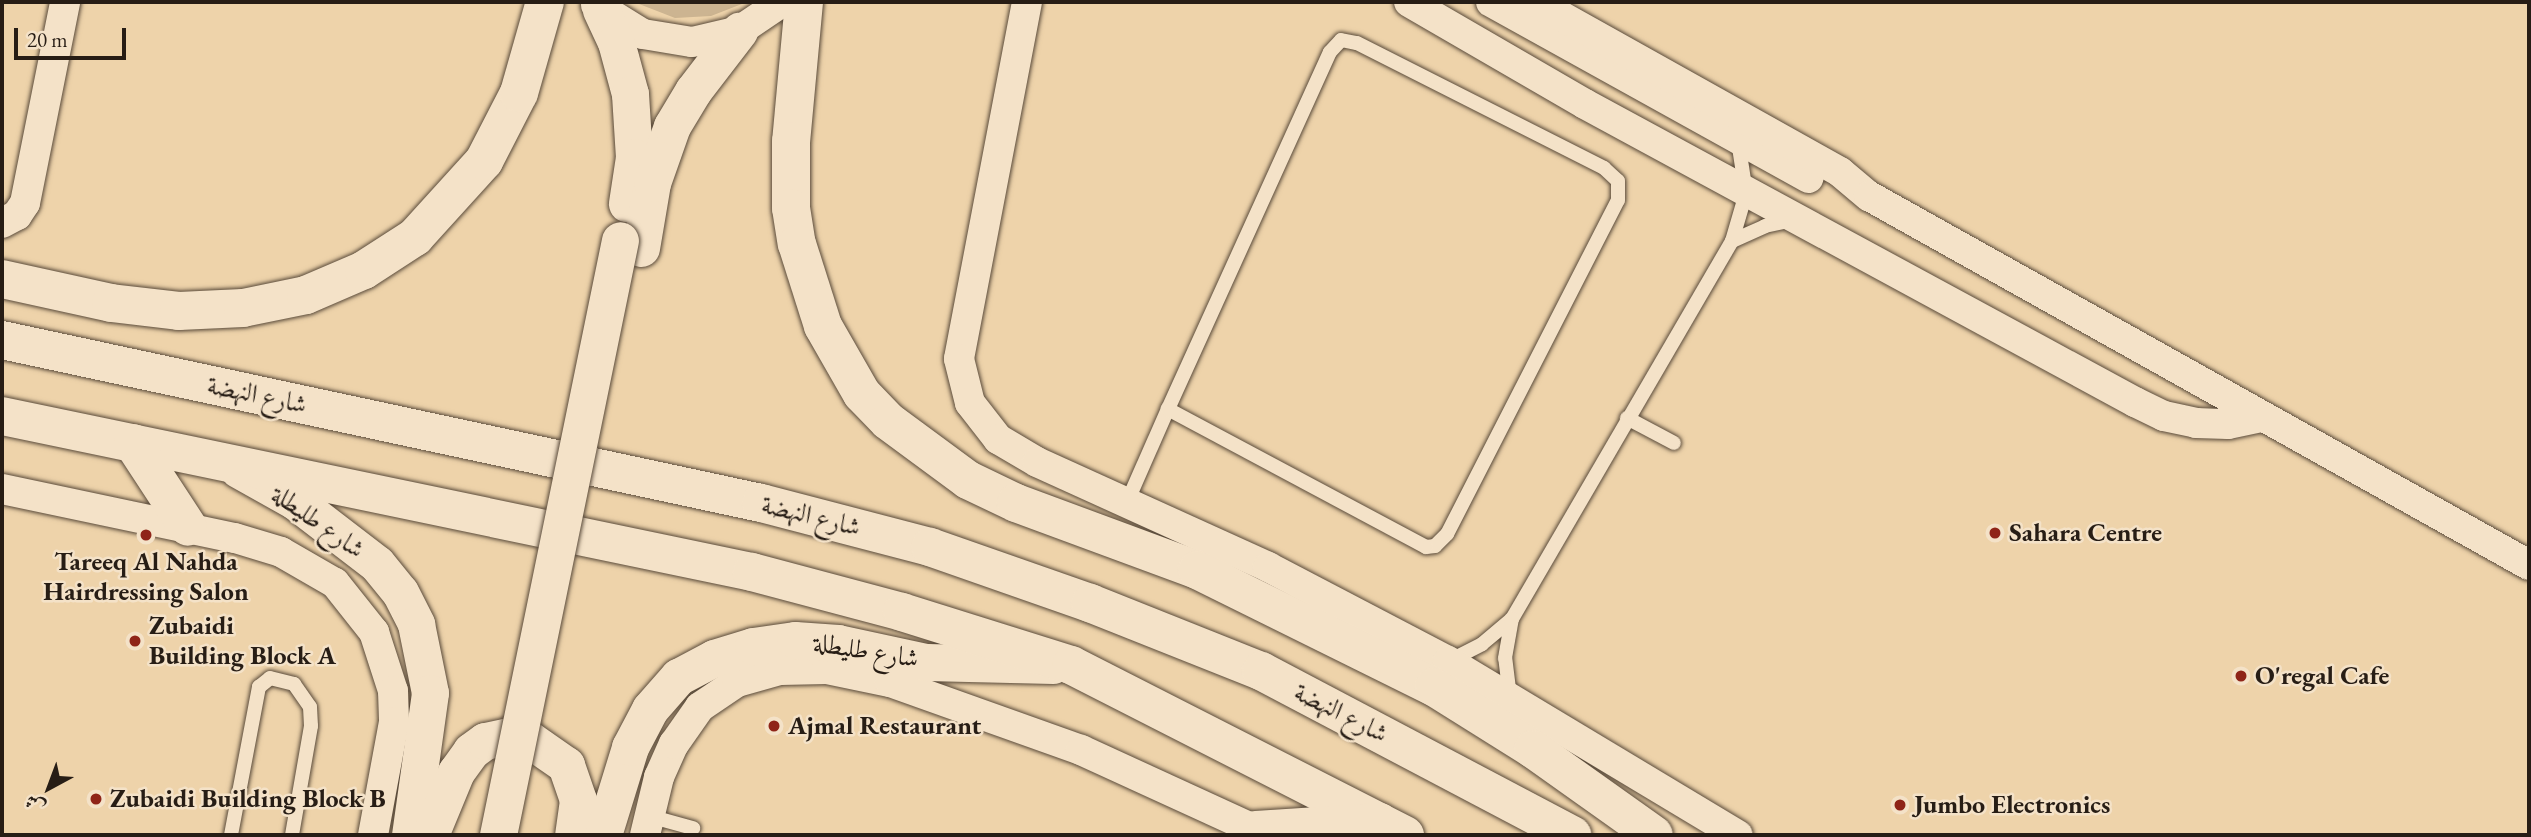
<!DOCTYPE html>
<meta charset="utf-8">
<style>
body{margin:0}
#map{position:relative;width:2531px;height:837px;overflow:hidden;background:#eed3aa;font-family:"EB Garamond",Amiri,serif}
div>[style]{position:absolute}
.green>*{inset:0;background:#ccb491}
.roads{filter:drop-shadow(0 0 2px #594a3a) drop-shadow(0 0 2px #594a3a)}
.service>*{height:14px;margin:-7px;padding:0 7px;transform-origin:7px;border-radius:7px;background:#f4e2c8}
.minor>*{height:30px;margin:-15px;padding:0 15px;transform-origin:15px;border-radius:15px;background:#f4e2c8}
.tertiary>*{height:37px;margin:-18.5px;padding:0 18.5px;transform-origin:18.5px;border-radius:18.5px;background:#f4e2c8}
.secondary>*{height:38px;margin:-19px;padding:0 19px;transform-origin:19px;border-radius:19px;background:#f4e2c8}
.bridges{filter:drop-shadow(0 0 2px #594a3a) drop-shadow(0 0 2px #594a3a)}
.tertiary-bridge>*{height:37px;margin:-18.5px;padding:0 18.5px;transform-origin:18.5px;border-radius:18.5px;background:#f4e2c8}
.dots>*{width:19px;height:19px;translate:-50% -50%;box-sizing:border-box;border:4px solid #f4e2c8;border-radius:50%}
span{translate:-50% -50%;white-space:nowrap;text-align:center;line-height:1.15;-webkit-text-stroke:5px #f4e2c8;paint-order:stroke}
.street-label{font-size:26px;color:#271d15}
.poi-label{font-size:26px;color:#271d15;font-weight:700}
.left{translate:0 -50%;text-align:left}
.frame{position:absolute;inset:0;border:4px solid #271d15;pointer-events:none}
.north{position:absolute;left:14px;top:753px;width:70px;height:70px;-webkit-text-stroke:5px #f4e2c8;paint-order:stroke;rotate:221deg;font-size:19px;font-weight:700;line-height:28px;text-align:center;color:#271d15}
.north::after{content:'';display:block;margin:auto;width:24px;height:32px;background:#271d15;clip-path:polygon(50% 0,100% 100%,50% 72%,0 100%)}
.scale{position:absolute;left:14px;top:28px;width:112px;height:32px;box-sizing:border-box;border:4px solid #271d15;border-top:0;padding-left:9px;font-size:21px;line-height:24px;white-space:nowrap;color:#271d15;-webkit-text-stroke:5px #f4e2c8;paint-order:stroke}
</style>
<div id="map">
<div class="green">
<i style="clip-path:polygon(634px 2px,747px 2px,711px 16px,675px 18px)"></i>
</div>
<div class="roads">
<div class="service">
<i style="left:1732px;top:241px;width:36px;rotate:-24deg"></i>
<i style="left:1765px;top:226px;width:30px;rotate:-12deg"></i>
<i style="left:1627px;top:418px;width:53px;rotate:28deg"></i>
<i style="left:1128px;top:500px;width:99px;rotate:-66.3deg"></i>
<i style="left:1168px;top:409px;width:392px;rotate:-65.6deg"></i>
<i style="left:1330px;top:52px;width:16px;rotate:-47deg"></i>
<i style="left:1341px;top:40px;width:16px;rotate:11deg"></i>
<i style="left:1357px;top:43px;width:277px;rotate:26.8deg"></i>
<i style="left:1604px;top:168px;width:19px;rotate:43deg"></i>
<i style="left:1618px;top:181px;width:19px;rotate:90deg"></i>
<i style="left:1618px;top:200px;width:375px;rotate:117.1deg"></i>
<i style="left:1447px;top:534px;width:17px;rotate:135deg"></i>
<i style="left:1435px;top:546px;width:9px;rotate:174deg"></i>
<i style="left:1426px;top:547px;width:293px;rotate:-151.9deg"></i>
<i style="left:1449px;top:661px;width:37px;rotate:-27deg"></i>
<i style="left:1482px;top:644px;width:39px;rotate:-40deg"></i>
<i style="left:1512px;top:619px;width:437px;rotate:-59.8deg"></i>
<i style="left:1732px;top:241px;width:50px;rotate:-73.7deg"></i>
<i style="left:1746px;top:193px;width:53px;rotate:-98.7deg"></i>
<i style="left:1510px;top:697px;width:39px;rotate:-97deg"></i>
<i style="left:1505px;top:658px;width:40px;rotate:-80deg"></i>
<i style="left:649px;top:816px;width:46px;rotate:15.3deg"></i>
<i style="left:231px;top:835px;width:151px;rotate:-79.3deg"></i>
<i style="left:259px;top:687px;width:14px;rotate:-39deg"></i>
<i style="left:270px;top:678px;width:25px;rotate:14deg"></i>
<i style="left:294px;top:684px;width:28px;rotate:55deg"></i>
<i style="left:310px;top:707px;width:19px;rotate:87deg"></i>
<i style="left:311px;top:726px;width:111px;rotate:99.9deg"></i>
</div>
<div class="minor">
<i style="left:1027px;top:2px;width:363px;rotate:100.8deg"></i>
<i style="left:959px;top:359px;width:45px;rotate:76deg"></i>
<i style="left:970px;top:403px;width:46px;rotate:52.1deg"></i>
<i style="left:998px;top:439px;width:45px;rotate:30.5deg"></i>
<i style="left:1037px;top:462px;width:254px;rotate:24.4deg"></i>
<i style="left:1268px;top:567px;width:203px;rotate:27.6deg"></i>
<i style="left:1448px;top:661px;width:338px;rotate:31deg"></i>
<i style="left:1409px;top:2px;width:203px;rotate:30.1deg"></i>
<i style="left:1585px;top:104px;width:626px;rotate:28.45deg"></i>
<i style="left:2135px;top:402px;width:32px;rotate:26deg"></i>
<i style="left:2164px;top:416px;width:33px;rotate:12deg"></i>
<i style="left:2196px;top:423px;width:32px;rotate:2deg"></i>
<i style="left:2228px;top:424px;width:35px;rotate:-12deg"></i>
<i style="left:1491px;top:2px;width:363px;rotate:29deg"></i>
<i style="left:1536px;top:2px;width:348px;rotate:29.2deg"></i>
<i style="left:1840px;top:172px;width:38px;rotate:40deg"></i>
<i style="left:1869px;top:196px;width:756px;rotate:29.21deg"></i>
<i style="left:596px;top:5px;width:55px;rotate:31.7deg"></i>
<i style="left:643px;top:34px;width:50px;rotate:9.3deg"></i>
<i style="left:692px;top:42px;width:48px;rotate:-13.2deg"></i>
<i style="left:739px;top:31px;width:52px;rotate:-34deg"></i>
<i style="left:2px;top:223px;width:17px;rotate:-28deg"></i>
<i style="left:17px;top:215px;width:14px;rotate:-56deg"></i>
<i style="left:25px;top:203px;width:205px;rotate:-78.7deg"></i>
<i style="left:2px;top:489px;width:238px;rotate:11.9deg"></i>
<i style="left:235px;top:538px;width:48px;rotate:16.9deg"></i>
<i style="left:281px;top:552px;width:62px;rotate:29.9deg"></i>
<i style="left:335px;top:583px;width:63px;rotate:51.5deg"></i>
<i style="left:374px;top:632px;width:62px;rotate:72.1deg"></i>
<i style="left:393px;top:691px;width:31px;rotate:88deg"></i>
<i style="left:394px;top:722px;width:115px;rotate:100.5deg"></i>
<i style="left:645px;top:835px;width:60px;rotate:-76.4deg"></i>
<i style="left:659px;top:777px;width:36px;rotate:-66deg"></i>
<i style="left:674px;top:744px;width:45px;rotate:-54.9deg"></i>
<i style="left:700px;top:707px;width:45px;rotate:-34deg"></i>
<i style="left:737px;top:682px;width:45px;rotate:-15.6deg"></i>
<i style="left:780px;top:670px;width:47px;rotate:-1.2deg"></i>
<i style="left:827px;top:669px;width:64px;rotate:11.7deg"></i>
<i style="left:890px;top:682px;width:203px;rotate:19.6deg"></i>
<i style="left:1081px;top:750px;width:205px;rotate:24.6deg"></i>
</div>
<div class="tertiary">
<i style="left:601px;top:10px;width:35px;rotate:65deg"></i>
<i style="left:616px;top:42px;width:54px;rotate:74.9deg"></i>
<i style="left:630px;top:94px;width:63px;rotate:86.4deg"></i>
<i style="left:634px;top:157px;width:47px;rotate:98.7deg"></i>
<i style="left:641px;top:248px;width:66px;rotate:-80.4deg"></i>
<i style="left:652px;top:183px;width:60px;rotate:-70.7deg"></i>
<i style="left:672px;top:126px;width:41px;rotate:-59deg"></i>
<i style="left:693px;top:91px;width:76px;rotate:-52.5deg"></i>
<i style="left:238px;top:469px;width:65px;rotate:29.3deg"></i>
<i style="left:295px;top:501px;width:103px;rotate:37.5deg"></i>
<i style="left:377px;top:564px;width:36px;rotate:51deg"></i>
<i style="left:400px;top:592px;width:36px;rotate:63deg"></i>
<i style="left:416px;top:624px;width:70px;rotate:78.5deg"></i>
<i style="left:430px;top:693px;width:143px;rotate:98deg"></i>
<i style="left:430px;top:835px;width:68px;rotate:-67.6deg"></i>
<i style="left:456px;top:772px;width:26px;rotate:-54deg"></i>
<i style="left:471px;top:751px;width:17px;rotate:-36deg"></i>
<i style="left:485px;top:741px;width:24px;rotate:-12deg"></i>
<i style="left:508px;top:736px;width:22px;rotate:10deg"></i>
<i style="left:530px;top:740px;width:44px;rotate:34.8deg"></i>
<i style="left:566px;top:765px;width:37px;rotate:71deg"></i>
<i style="left:578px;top:800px;width:35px;rotate:98deg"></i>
<i style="left:603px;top:835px;width:92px;rotate:-72.9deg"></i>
<i style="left:630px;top:747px;width:43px;rotate:-62.2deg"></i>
<i style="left:650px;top:709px;width:43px;rotate:-48.8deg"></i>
<i style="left:678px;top:677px;width:41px;rotate:-27.8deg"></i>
<i style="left:714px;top:658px;width:41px;rotate:-17.1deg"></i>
<i style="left:753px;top:646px;width:42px;rotate:-8.1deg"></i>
<i style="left:795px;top:640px;width:43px;rotate:4deg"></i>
<i style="left:838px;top:643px;width:90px;rotate:12.2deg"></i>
<i style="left:926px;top:662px;width:127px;rotate:1.4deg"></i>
</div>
<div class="secondary">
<i style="left:804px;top:2px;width:140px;rotate:95.3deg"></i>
<i style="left:791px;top:141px;width:67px;rotate:90deg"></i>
<i style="left:791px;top:208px;width:36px;rotate:81deg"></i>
<i style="left:797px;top:244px;width:86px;rotate:72.4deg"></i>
<i style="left:823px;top:326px;width:78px;rotate:60.2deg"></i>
<i style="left:862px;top:394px;width:37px;rotate:46deg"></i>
<i style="left:888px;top:421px;width:99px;rotate:36.4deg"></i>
<i style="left:968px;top:480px;width:53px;rotate:25.6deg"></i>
<i style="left:1016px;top:503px;width:193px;rotate:20.3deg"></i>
<i style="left:1197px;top:570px;width:264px;rotate:26.3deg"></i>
<i style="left:1434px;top:687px;width:117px;rotate:32.1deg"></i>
<i style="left:1533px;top:749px;width:148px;rotate:35.4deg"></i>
<i style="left:2px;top:279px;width:112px;rotate:12.4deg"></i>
<i style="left:111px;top:303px;width:68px;rotate:6.7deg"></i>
<i style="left:179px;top:311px;width:64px;rotate:-2.7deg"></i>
<i style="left:243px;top:308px;width:64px;rotate:-11.7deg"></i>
<i style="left:306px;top:295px;width:63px;rotate:-23.3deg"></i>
<i style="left:364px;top:270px;width:61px;rotate:-32.9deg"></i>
<i style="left:415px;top:237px;width:103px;rotate:-47.8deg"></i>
<i style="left:484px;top:161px;width:76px;rotate:-62.8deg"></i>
<i style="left:519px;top:93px;width:95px;rotate:-74.1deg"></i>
<i style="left:2px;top:340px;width:776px;rotate:12.12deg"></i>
<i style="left:761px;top:503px;width:175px;rotate:14.6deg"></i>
<i style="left:930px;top:547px;width:170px;rotate:19.3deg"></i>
<i style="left:1090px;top:603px;width:184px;rotate:21.7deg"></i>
<i style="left:1261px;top:671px;width:352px;rotate:27.8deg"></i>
<i style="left:2px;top:416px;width:766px;rotate:11.75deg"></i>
<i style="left:752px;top:572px;width:155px;rotate:14.9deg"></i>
<i style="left:902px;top:612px;width:177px;rotate:17.4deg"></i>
<i style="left:1071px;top:665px;width:375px;rotate:27deg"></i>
<i style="left:133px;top:443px;width:100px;rotate:56.8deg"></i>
<i style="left:1256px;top:830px;width:124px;rotate:-3.7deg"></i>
</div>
</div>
<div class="bridges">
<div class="tertiary-bridge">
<i style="left:498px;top:835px;width:607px;rotate:-78.41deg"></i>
</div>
</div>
<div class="dots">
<i style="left:1995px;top:533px;background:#8f2418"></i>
<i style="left:146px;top:535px;background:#8f2418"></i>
<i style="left:135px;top:641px;background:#8f2418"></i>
<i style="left:2241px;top:676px;background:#8f2418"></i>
<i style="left:774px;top:726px;background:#8f2418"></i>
<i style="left:96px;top:799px;background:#8f2418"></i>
<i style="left:1900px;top:805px;background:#8f2418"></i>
</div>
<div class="street-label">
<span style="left:257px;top:395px;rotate:12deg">شارع النهضة</span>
<span style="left:811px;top:516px;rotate:14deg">شارع النهضة</span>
<span style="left:318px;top:522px;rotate:35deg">شارع طليطلة</span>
<span style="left:866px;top:651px;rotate:9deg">شارع طليطلة</span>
<span style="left:1341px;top:713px;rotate:27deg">شارع النهضة</span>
</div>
<div class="poi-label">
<span class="left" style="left:2009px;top:533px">Sahara Centre</span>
<span style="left:146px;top:577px">Tareeq Al Nahda<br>Hairdressing Salon</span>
<span class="left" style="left:149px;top:641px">Zubaidi<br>Building Block A</span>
<span class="left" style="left:2255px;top:676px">O'regal Cafe</span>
<span class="left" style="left:788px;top:726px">Ajmal Restaurant</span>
<span class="left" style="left:110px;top:799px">Zubaidi Building Block B</span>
<span class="left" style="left:1914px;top:805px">Jumbo Electronics</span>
</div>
<div class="frame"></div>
<div class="north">ش</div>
<div class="scale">20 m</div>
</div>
